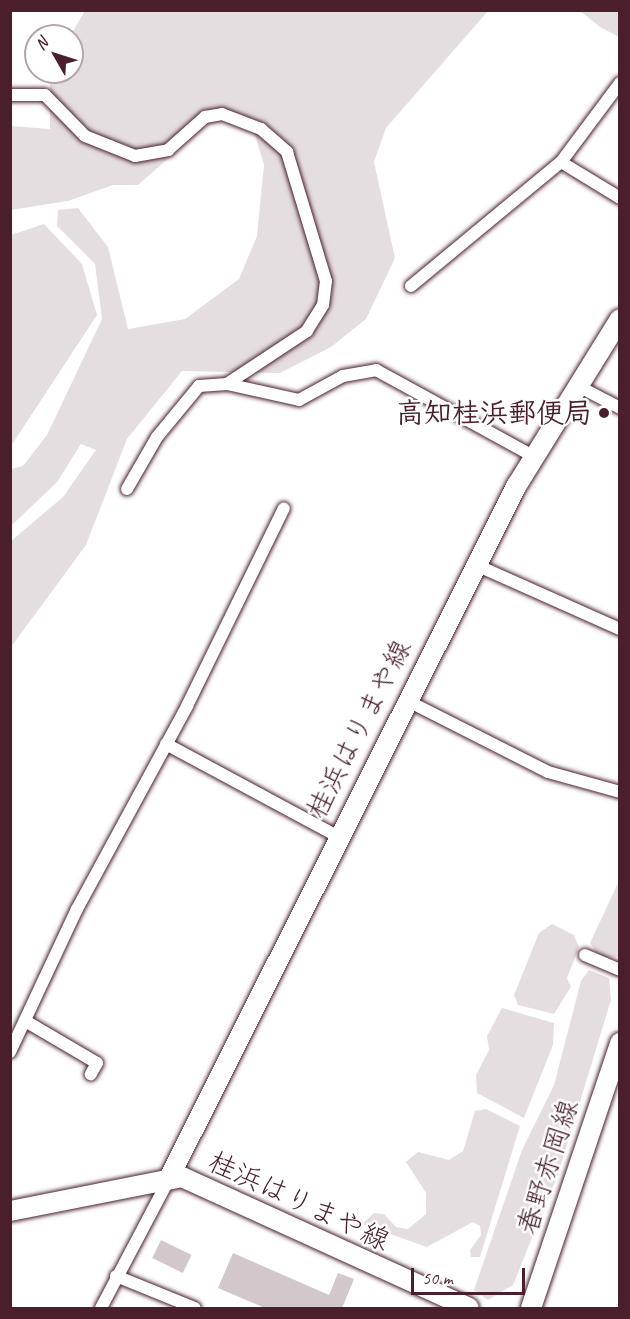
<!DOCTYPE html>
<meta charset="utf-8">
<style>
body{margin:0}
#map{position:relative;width:630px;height:1319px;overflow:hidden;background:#fff;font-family:Caveat,"Klee One",sans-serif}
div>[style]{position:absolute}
.green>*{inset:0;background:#e5dee0}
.building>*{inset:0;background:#d2c7cb;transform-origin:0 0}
.roads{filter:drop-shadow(0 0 2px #4a1f2b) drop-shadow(0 0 2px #4a1f2b)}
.street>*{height:12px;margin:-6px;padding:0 6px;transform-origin:6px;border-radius:6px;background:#fff}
.primary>*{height:20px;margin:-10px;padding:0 10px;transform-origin:10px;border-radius:10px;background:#fff}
.dots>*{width:16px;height:16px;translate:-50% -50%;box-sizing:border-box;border:3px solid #fff;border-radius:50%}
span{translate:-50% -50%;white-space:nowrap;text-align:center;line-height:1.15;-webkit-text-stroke:5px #fff;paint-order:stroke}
.poi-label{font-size:28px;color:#4a1f2b;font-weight:700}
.right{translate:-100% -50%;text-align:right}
.street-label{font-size:28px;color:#4a1f2b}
.frame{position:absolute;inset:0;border:12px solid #4a1f2b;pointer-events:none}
.north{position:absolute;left:24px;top:24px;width:60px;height:60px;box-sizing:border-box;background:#fff;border:2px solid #b7a5aa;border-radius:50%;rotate:309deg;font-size:16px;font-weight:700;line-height:24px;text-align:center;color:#4a1f2b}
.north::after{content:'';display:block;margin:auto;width:21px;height:27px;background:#4a1f2b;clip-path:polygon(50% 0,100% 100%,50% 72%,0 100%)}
.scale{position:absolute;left:411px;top:1268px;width:114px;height:27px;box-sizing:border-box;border:3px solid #4a1f2b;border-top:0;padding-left:8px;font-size:18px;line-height:21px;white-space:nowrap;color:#4a1f2b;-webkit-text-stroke:4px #fff;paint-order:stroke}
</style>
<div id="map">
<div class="green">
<i style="clip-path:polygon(85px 11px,488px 11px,386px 128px,374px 162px,395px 258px,366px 319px,331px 347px,280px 373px,182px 371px,127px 439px,86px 545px,11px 647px,11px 541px,63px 497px,96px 450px,81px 444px,57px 482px,11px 526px,11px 469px,23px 466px,47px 435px,102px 319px,95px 264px,57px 226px,58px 210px,78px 208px,108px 247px,128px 329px,185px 319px,239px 279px,257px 236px,264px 165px,252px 125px,222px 111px,138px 185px,113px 185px,68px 201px,11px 210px,11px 126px,50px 129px,50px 72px,72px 72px,70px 36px)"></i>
<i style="clip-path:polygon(580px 11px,619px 11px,619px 37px,600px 27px)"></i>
<i style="clip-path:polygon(44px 224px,82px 264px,97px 315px,11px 446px,11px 235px)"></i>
<i style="clip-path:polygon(619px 881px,619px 957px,600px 958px,590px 943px)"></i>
<i style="clip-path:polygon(552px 924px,574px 935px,579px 947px,567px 978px,571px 987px,554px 1014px,518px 1005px,514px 995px,539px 933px)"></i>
<i style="clip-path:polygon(589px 970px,609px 978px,611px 1000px,558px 1174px,513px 1285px,488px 1300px,474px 1290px,522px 1150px,554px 1085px,581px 981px)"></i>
<i style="clip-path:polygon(502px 1008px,554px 1023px,553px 1045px,524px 1118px,477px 1093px,476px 1075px,489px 1050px,487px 1036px)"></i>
<i style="clip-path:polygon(486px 1109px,520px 1126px,480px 1257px,471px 1257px,470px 1250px,481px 1235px,480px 1226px,473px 1222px,427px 1247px,362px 1224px,374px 1213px,384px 1214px,396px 1227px,408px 1229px,426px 1214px,426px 1193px,406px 1162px,418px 1152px,449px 1160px,463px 1151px,475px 1111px)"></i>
</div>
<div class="building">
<i style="left:161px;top:1240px;width:34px;height:20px;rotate:26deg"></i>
<i style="clip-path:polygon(233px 1253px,329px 1295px,338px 1273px,354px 1279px,342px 1308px,265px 1308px,218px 1288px)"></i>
</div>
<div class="roads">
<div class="street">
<i style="left:10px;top:95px;width:35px"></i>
<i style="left:45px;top:95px;width:57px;rotate:45.7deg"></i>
<i style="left:85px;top:136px;width:54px;rotate:21.8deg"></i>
<i style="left:135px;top:156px;width:34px;rotate:-10deg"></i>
<i style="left:168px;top:150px;width:50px;rotate:-41.7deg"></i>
<i style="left:205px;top:117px;width:17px;rotate:-10deg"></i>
<i style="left:222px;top:114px;width:42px;rotate:21deg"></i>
<i style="left:261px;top:129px;width:35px;rotate:41deg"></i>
<i style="left:287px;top:152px;width:135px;rotate:73.2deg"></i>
<i style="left:326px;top:281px;width:24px;rotate:97deg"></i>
<i style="left:323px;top:305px;width:31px;rotate:122deg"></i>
<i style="left:307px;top:331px;width:96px;rotate:146.5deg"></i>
<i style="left:561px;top:162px;width:69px;rotate:31.4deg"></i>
<i style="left:411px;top:286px;width:195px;rotate:-39.6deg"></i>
<i style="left:561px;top:162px;width:99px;rotate:-53.2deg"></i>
<i style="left:578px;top:386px;width:47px;rotate:27.6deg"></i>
<i style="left:127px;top:489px;width:60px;rotate:-60deg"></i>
<i style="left:157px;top:437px;width:66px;rotate:-50.5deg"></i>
<i style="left:199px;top:386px;width:28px;rotate:-4deg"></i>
<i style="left:227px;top:384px;width:74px;rotate:12.5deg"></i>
<i style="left:299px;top:400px;width:50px;rotate:-28.6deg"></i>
<i style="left:343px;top:376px;width:34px;rotate:-10deg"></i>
<i style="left:376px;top:370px;width:179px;rotate:28.7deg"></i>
<i style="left:476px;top:565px;width:158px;rotate:24deg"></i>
<i style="left:406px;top:700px;width:159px;rotate:26.9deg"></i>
<i style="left:548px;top:772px;width:75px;rotate:15.5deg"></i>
<i style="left:166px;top:744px;width:194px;rotate:28.3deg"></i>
<i style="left:585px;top:955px;width:38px;rotate:23deg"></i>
<i style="left:27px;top:1022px;width:81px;rotate:30.4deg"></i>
<i style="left:97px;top:1063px;width:13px;rotate:119deg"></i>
<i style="left:10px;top:1052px;width:158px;rotate:-64.9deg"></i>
<i style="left:77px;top:909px;width:231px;rotate:-61.5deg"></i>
<i style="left:187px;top:706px;width:220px;rotate:-63.9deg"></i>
<i style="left:116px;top:1276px;width:85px;rotate:22.1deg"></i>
<i style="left:101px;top:1308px;width:148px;rotate:-62.2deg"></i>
</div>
<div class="primary">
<i style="left:170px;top:1176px;width:773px;rotate:-63.34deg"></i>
<i style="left:517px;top:485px;width:195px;rotate:-58.2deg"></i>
<i style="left:10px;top:1211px;width:175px;rotate:-11.2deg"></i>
<i style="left:182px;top:1177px;width:315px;rotate:24.5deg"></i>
<i style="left:531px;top:1308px;width:280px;rotate:-71.4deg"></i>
</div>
</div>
<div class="dots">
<i style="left:604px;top:413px;background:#4a1f2b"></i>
</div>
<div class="poi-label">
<span class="right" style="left:592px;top:413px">高知桂浜郵便局</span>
</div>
<div class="street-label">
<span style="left:359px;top:729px;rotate:-63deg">桂浜はりまや線</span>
<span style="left:548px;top:1167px;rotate:-72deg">春野赤岡線</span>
<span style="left:299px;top:1201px;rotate:25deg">桂浜はりまや線</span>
</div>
<div class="frame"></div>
<div class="north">N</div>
<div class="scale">50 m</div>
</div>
